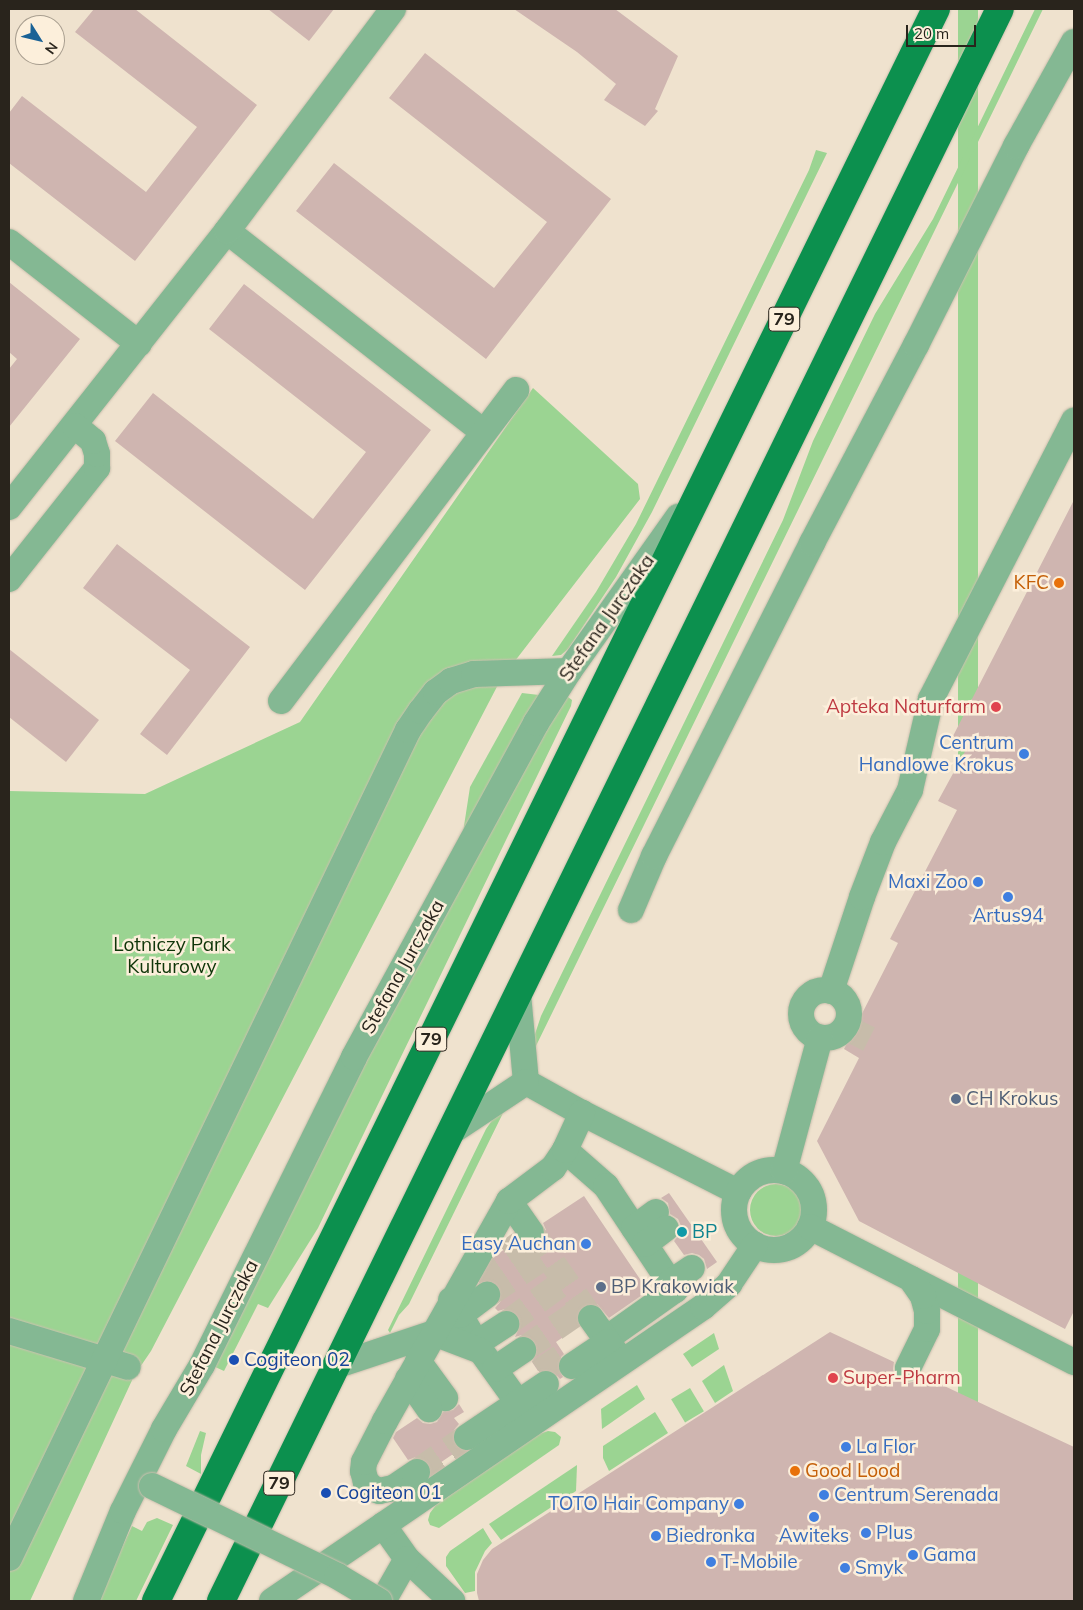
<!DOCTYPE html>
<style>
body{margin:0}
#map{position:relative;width:1083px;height:1610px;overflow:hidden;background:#efe2ce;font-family:Mulish,sans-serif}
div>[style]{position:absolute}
.green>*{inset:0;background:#9bd492;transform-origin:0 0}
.round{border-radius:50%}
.building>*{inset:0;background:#cfb5b0}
.minor-tunnel>*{height:26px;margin-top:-13px;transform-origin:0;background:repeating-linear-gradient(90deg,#c7bcaa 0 26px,transparent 0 39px)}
.roads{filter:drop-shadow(0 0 1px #cbc0ae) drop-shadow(0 0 1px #cbc0ae)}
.minor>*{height:26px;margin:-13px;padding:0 13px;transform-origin:13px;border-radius:13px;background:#84b893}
.minor>.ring{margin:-13px;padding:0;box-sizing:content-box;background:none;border:26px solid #84b893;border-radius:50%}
.major>*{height:28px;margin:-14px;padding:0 14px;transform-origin:14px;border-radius:14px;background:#0c904e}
.bridges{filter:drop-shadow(0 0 1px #cbc0ae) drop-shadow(0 0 1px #cbc0ae)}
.minor-bridge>*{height:26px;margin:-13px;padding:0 13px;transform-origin:13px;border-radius:13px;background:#84b893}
.dots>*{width:14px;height:14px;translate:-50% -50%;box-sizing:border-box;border:2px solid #fcefdb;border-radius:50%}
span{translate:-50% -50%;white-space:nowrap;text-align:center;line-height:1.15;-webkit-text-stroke:5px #fcefdb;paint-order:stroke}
.shield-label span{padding:1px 4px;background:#fcefdb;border:1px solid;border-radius:4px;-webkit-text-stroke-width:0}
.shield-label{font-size:18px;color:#29241c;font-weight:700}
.food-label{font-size:19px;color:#c56008}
.right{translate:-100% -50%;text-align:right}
.left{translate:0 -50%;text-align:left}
.street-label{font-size:19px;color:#29241c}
.health-label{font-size:19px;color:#be3a42}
.shop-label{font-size:19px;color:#366cbe}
.park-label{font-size:19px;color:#0e3508}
.service-label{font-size:19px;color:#4e5e75}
.culture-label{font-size:19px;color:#0d838f}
.transit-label{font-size:19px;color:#164399}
.frame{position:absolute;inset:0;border:10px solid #29241c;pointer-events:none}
.north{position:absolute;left:15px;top:15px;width:50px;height:50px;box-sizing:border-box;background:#fcefdb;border:1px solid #a89e8f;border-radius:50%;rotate:126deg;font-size:14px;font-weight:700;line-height:20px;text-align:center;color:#29241c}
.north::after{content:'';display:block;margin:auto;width:18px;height:22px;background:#1a6296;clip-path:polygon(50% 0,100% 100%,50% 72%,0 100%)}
.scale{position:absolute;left:906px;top:25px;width:70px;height:22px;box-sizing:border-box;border:2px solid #29241c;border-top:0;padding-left:6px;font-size:15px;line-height:18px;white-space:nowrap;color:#29241c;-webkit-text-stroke:4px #fcefdb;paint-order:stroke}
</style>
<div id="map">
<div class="green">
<i style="left:958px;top:9px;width:20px;height:1772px"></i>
<i style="clip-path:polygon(1035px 9px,1043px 9px,534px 1050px,533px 1040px,541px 1016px,783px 520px,813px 441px,875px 314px,933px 219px)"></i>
<i style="clip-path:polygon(816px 150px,827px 153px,652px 512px,616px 577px,568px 649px,561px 655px,552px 656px,596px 592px,636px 524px,809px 170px)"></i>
<i style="clip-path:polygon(533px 388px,638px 484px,640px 499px,501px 679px,151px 1351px,134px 1376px,30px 1601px,9px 1601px,9px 791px,145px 794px,300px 722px)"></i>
<i style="clip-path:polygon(522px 693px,539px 695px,462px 839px,470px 787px)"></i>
<i style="clip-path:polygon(568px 697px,572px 700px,571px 706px,318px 1228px,268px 1308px,258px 1304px,224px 1371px,213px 1366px,337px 1111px,560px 702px)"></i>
<i style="clip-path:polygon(504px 1111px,409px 1304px,399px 1315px,390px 1333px,388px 1330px,486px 1129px,493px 1119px)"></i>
<i class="round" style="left:750px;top:1184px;width:52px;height:52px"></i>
<i style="clip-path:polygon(714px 1333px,719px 1349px,692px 1367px,683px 1354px)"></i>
<i style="clip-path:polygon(724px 1365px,733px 1391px,715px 1403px,702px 1381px)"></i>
<i style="clip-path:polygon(637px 1385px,645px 1399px,602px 1429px,601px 1409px)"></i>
<i style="left:690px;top:1388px;width:27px;height:22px;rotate:59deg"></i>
<i style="clip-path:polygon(655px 1412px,668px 1433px,609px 1471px,603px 1458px,603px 1446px)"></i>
<i style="clip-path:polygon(200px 1431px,206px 1433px,201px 1455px,201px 1474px,186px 1466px)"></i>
<i style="clip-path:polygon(548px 1431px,555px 1432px,561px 1437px,559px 1445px,439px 1528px,430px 1525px,428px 1520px,430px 1513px,436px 1505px,539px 1434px)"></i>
<i style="clip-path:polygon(577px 1465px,576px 1491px,501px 1540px,489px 1524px)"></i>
<i style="clip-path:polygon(157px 1518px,173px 1525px,136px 1601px,97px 1601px,132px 1526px,142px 1531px,147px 1522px)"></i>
<i style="clip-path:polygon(483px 1528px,492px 1543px,485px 1551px,475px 1572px,475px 1591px,465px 1593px,446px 1566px,446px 1557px,450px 1551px)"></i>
</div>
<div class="building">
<i style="clip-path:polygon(94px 9px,135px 9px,257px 105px,135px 261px,9px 163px,9px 113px,22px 96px,146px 192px,197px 127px,75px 32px)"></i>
<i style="clip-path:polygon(268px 9px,334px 9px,309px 41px)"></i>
<i style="clip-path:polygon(514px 9px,615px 9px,678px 56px,655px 109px,658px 111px,645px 126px,604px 100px,616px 84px,577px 52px)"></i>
<i style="clip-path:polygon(425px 53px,611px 199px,486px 359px,296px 211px,334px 163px,494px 288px,547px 222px,389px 98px)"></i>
<i style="clip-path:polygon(9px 282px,80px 339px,9px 427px,9px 369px,17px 359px,9px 352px)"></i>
<i style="clip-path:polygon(244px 284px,431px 430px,305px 590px,115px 441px,153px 393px,313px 519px,366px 452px,209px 329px)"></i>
<i style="clip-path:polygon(1074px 500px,1074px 1311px,1065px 1329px,859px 1221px,817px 1141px,859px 1058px,844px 1049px,898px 943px,890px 939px,957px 810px,938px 801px,968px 746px,952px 738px)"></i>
<i style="clip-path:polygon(117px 544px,250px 647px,167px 755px,140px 734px,190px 670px,83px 588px)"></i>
<i style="clip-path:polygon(9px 649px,99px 720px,66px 762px,9px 717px)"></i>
<i style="clip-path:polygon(669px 1193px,717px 1262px,707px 1269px,704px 1259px,699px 1255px,692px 1253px,684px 1255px,674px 1241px,680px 1234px,681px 1226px,678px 1219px,670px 1214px,668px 1203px,661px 1198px)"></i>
<i style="clip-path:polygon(584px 1196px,648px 1291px,609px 1318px,597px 1304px,589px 1303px,582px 1306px,577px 1312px,576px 1320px,579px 1326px,556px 1342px,564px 1354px,559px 1359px,557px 1366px,563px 1377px,560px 1379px,552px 1370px,545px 1369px,538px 1371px,532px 1362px,538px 1349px,536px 1342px,529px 1336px,522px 1335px,515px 1337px,521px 1324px,519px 1316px,512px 1310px,505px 1309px,498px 1311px,495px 1308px,501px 1301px,502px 1294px,499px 1286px,492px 1281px,481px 1282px,495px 1256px,518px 1240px,525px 1246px,533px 1247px,539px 1244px,545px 1238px,546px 1230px,543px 1223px)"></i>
<i style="clip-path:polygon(830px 1332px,894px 1362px,893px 1369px,895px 1376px,902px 1382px,909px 1383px,916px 1381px,921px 1375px,1074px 1447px,1074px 1601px,479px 1601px,477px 1593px,477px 1574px,483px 1560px,492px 1549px)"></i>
<i style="clip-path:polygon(459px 1404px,464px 1412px,454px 1418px,459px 1424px,454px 1430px,452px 1438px,454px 1445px,459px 1450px,431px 1469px,429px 1463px,423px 1458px,416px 1457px,408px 1460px,393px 1438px,396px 1432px,417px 1418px,423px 1423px,430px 1424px,437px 1422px,443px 1412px,453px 1410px)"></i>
</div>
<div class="minor-tunnel">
<i style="left:853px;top:1031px;width:18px;rotate:27deg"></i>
<i style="left:531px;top:1232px;width:105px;rotate:55.1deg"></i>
<i style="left:474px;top:1276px;width:72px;rotate:-34.8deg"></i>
<i style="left:487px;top:1295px;width:72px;rotate:-33.7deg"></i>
<i style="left:506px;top:1324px;width:73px;rotate:-36.1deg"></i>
<i style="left:523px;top:1350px;width:74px;rotate:-34.5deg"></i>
<i style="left:539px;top:1372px;width:30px;rotate:-34deg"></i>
<i style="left:417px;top:1472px;width:61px;rotate:-35deg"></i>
</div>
<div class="roads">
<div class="minor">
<i style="left:227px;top:231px;width:325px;rotate:38.1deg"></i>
<i style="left:9px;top:242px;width:165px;rotate:38.1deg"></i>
<i style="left:9px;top:507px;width:352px;rotate:-51.7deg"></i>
<i style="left:227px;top:231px;width:277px;rotate:-53.2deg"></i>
<i style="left:9px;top:579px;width:142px;rotate:-51.6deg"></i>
<i style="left:97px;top:468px;width:14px;rotate:-90deg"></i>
<i style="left:97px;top:454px;width:14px;rotate:-107deg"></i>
<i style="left:93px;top:441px;width:23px;rotate:-140deg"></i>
<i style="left:281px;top:701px;width:390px;rotate:-52.9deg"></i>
<i style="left:631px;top:910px;width:59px;rotate:-66.9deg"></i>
<i style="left:654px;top:856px;width:351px;rotate:-63.2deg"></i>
<i style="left:812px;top:543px;width:224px;rotate:-62.3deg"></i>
<i style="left:916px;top:345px;width:223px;rotate:-63.3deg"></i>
<i style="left:1016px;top:146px;width:119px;rotate:-60.9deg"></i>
<i class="ring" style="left:801px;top:990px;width:22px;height:22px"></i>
<i style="left:831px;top:991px;width:99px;rotate:-71.7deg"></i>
<i style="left:862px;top:897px;width:59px;rotate:-69.1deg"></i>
<i style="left:883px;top:842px;width:59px;rotate:-62.6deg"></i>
<i style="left:910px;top:790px;width:93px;rotate:-77deg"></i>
<i style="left:931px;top:699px;width:313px;rotate:-62.8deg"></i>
<i style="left:518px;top:994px;width:88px;rotate:84.8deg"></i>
<i style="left:526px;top:1082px;width:64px;rotate:29deg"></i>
<i style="left:582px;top:1113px;width:175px;rotate:26.9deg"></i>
<i style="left:451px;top:1132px;width:90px;rotate:-33.7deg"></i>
<i style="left:565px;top:1150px;width:55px;rotate:41.3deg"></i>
<i style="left:606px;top:1186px;width:125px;rotate:56.4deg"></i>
<i style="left:675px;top:1290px;width:85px;rotate:144.6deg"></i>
<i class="ring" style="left:734px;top:1170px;width:54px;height:54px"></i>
<i style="left:784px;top:1171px;width:138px;rotate:-74.9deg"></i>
<i style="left:509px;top:1201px;width:38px;rotate:55deg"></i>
<i style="left:810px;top:1227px;width:297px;rotate:27.1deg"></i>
<i style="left:634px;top:1228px;width:27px;rotate:-36deg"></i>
<i style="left:645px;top:1244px;width:26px;rotate:-37deg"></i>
<i style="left:671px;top:1282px;width:25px;rotate:-34deg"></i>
<i style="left:451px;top:1300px;width:59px;rotate:59.5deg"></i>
<i style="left:481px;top:1351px;width:87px;rotate:54.3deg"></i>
<i style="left:460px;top:1315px;width:34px;rotate:-37deg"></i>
<i style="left:591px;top:1318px;width:43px;rotate:54.5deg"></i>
<i style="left:9px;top:1331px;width:124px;rotate:16.8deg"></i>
<i style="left:477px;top:1343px;width:35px;rotate:-33deg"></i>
<i style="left:418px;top:1361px;width:46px;rotate:53.9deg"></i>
<i style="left:338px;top:1365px;width:101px;rotate:-18.4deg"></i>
<i style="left:434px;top:1333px;width:50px;rotate:21deg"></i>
<i style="left:572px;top:1366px;width:43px;rotate:-33.7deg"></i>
<i style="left:908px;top:1368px;width:43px;rotate:-64deg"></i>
<i style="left:927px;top:1329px;width:18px;rotate:-90deg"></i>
<i style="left:927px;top:1311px;width:16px;rotate:-105deg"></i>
<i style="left:923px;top:1296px;width:21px;rotate:-125deg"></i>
<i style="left:495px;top:1369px;width:34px;rotate:-34deg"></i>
<i style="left:408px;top:1379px;width:37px;rotate:55deg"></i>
<i style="left:467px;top:1437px;width:95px;rotate:-33.9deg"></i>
<i style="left:417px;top:1472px;width:29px;rotate:146deg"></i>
<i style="left:393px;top:1488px;width:14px;rotate:168deg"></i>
<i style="left:379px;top:1491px;width:5px;rotate:-158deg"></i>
<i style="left:374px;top:1489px;width:11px;rotate:-139deg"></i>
<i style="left:366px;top:1482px;width:11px;rotate:-105deg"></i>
<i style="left:363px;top:1471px;width:9px;rotate:-84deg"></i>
<i style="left:364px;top:1462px;width:46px;rotate:-62.9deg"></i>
<i style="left:385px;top:1421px;width:253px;rotate:-60.6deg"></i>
<i style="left:509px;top:1201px;width:55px;rotate:-36.9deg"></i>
<i style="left:553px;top:1168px;width:22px;rotate:-56deg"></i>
<i style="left:565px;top:1150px;width:41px;rotate:-65.3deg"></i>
<i style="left:383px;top:1525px;width:42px;rotate:54.8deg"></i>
<i style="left:407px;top:1559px;width:62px;rotate:43deg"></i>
<i style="left:9px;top:1558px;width:919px;rotate:-64.27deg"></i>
<i style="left:408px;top:730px;width:23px;rotate:-56deg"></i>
<i style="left:421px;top:711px;width:24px;rotate:-52deg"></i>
<i style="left:436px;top:692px;width:19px;rotate:-36deg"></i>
<i style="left:451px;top:681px;width:24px;rotate:-17deg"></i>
<i style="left:474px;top:674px;width:95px;rotate:-1.8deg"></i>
<i style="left:86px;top:1601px;width:97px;rotate:-67.7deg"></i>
<i style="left:123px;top:1511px;width:92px;rotate:-63.4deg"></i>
<i style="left:164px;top:1429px;width:74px;rotate:-59.3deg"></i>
<i style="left:202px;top:1365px;width:343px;rotate:-63.7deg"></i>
<i style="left:354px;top:1057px;width:380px;rotate:-61.4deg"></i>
<i style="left:536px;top:723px;width:62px;rotate:-57.6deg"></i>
<i style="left:569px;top:671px;width:189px;rotate:-54.7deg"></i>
<i style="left:272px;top:1601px;width:522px;rotate:-34.3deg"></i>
<i style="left:703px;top:1307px;width:35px;rotate:-41deg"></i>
<i style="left:729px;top:1284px;width:47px;rotate:-56.3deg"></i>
<i style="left:383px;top:1601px;width:48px;rotate:-60.3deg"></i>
</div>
<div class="major">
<i style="left:156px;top:1601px;width:1773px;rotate:-63.9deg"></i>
<i style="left:221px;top:1601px;width:1772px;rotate:-63.93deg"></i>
</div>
</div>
<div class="bridges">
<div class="minor-bridge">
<i style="left:152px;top:1486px;width:206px;rotate:25.9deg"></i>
<i style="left:337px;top:1576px;width:49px;rotate:30.8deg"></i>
</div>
</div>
<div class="dots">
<i style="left:1059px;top:583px;background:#e8710a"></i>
<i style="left:996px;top:707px;background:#e0444e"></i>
<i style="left:1024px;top:754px;background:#3f7fe0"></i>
<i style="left:978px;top:882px;background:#3f7fe0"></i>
<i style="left:1008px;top:897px;background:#3f7fe0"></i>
<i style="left:956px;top:1099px;background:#5c6f8a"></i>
<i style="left:682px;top:1232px;background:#0f9aa8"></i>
<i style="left:586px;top:1244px;background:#3f7fe0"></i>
<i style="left:601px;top:1287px;background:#5c6f8a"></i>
<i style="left:234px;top:1360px;background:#1a4fb4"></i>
<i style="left:833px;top:1378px;background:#e0444e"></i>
<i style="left:846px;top:1447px;background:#3f7fe0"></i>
<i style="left:795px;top:1471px;background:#e8710a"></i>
<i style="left:326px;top:1493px;background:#1a4fb4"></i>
<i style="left:824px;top:1495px;background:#3f7fe0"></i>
<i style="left:739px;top:1504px;background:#3f7fe0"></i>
<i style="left:814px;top:1517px;background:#3f7fe0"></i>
<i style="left:866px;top:1533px;background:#3f7fe0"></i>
<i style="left:656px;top:1536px;background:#3f7fe0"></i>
<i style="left:913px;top:1555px;background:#3f7fe0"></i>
<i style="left:711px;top:1562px;background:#3f7fe0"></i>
<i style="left:845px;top:1568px;background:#3f7fe0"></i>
</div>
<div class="shield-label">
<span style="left:784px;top:319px">79</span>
<span style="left:431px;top:1039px">79</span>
<span style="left:279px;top:1483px">79</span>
</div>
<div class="food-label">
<span class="right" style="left:1049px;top:583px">KFC</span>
<span class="left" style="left:805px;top:1471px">Good Lood</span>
</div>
<div class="street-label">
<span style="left:607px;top:618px;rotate:-55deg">Stefana Jurczaka</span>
<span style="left:403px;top:967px;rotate:-61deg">Stefana Jurczaka</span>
<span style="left:219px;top:1328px;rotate:-63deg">Stefana Jurczaka</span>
</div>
<div class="health-label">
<span class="right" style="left:986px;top:707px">Apteka Naturfarm</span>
<span class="left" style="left:843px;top:1378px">Super-Pharm</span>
</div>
<div class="shop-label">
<span class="right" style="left:1014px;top:754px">Centrum<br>Handlowe Krokus</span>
<span class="right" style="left:968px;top:882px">Maxi Zoo</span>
<span style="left:1008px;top:916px">Artus94</span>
<span class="right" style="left:576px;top:1244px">Easy Auchan</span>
<span class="left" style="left:856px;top:1447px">La Flor</span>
<span class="left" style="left:834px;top:1495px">Centrum Serenada</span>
<span class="right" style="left:729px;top:1504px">TOTO Hair Company</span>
<span class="left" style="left:876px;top:1533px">Plus</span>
<span class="left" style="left:666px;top:1536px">Biedronka</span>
<span style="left:814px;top:1536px">Awiteks</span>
<span class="left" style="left:923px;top:1555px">Gama</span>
<span class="left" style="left:721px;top:1562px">T-Mobile</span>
<span class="left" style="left:855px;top:1568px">Smyk</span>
</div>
<div class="park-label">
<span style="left:172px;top:956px">Lotniczy Park<br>Kulturowy</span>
</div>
<div class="service-label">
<span class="left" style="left:966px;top:1099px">CH Krokus</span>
<span class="left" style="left:611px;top:1287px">BP Krakowiak</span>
</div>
<div class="culture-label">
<span class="left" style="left:692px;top:1232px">BP</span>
</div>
<div class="transit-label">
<span class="left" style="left:244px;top:1360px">Cogiteon 02</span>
<span class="left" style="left:336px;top:1493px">Cogiteon 01</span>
</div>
<div class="frame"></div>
<div class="north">N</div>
<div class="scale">20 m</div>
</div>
